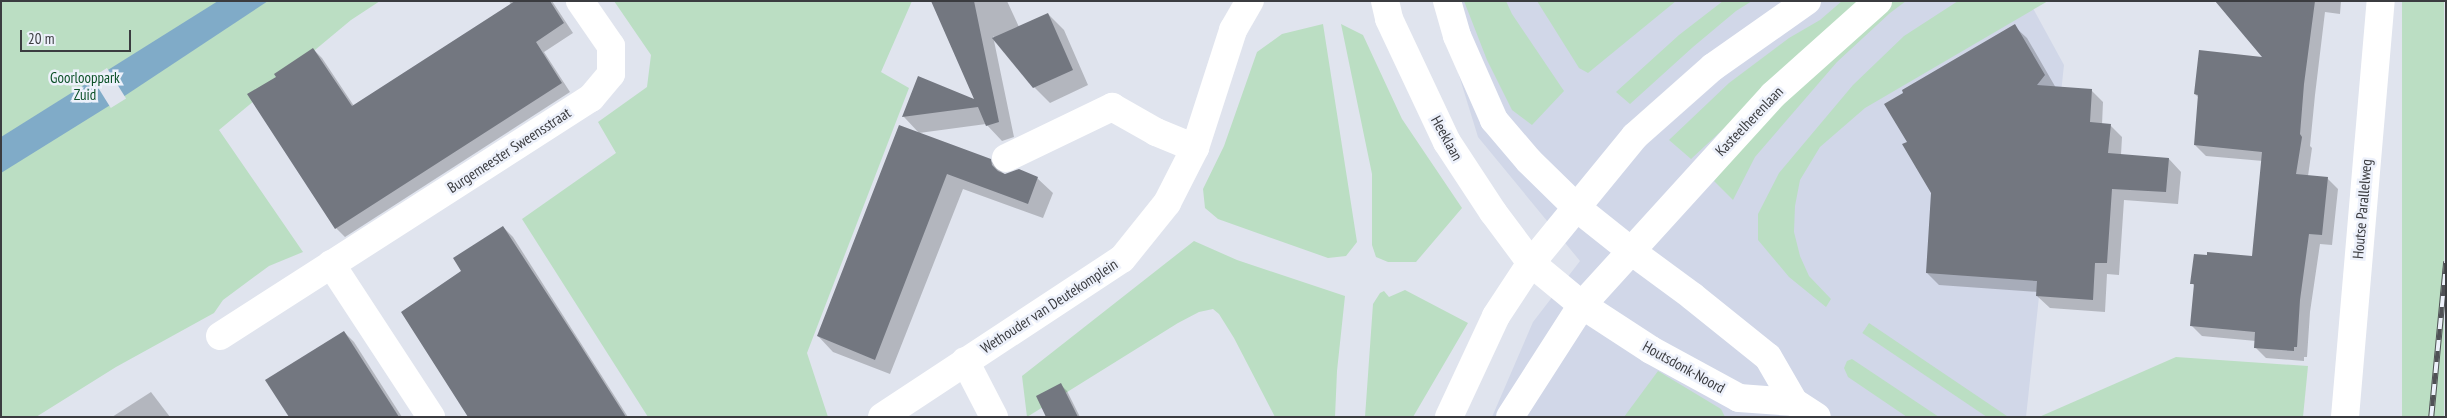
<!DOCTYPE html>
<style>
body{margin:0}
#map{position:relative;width:2447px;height:418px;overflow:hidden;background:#e0e4ee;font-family:"PT Sans Narrow",sans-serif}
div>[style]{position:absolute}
.built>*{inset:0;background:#d1d7e8}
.green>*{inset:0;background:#bbdec3;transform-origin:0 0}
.water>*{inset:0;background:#80abc8}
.pier>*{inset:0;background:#e0e4ee;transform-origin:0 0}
.shadow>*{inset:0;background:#0003}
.building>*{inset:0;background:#737780}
.street>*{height:28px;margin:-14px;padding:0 14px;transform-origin:14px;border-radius:14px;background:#fff}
.secondary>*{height:28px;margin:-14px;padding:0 14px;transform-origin:14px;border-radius:14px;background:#fff}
.rail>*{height:5.5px;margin-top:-2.75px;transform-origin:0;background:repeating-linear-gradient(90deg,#edf1fb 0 11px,#505156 0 22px);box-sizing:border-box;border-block:1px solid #505156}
span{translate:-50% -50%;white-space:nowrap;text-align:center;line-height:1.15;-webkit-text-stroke:5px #edf1fb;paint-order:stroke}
.park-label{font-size:15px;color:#0c5128}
.street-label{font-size:15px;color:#3b3c40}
.frame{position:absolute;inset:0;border:2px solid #3b3c40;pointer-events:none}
.scale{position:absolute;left:20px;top:30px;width:111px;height:22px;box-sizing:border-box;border:2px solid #3b3c40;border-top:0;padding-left:6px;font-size:15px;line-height:18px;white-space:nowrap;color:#3b3c40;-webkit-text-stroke:4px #edf1fb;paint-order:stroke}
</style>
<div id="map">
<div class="built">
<i style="clip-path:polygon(1436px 1px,2029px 1px,2064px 65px,2026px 417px,1492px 417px,1533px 322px,1580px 261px,1478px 137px)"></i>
</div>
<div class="green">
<i style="clip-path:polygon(1px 1px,380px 1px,351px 20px,219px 130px,303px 252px,269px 266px,223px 300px,214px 313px,116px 367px,36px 417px,1px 417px)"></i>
<i style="clip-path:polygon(614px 1px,912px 1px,881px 72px,909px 88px,807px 353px,828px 417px,648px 417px,522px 219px,616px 153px,598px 122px,647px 87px,651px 55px)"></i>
<i style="clip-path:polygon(1464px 1px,1506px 1px,1512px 14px,1564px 91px,1532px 125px,1512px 110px,1487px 60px)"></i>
<i style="clip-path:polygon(1537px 1px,1676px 1px,1588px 73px,1579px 68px)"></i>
<i style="clip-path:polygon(1723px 1px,1752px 1px,1736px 11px,1693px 47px,1630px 104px,1616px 92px,1679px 35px)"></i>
<i style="clip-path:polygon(1842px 1px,1861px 1px,1691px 159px,1669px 140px,1729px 83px,1789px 38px,1820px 20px)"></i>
<i style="clip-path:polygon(1892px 1px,1906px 1px,1890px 13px,1837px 62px,1755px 157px,1733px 200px,1714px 181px,1760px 120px)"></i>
<i style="clip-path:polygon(1958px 1px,2048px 1px,1865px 108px,1820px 147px,1800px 180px,1795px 206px,1794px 232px,1800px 256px,1809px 276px,1831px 299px,1826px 307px,1789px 277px,1758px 240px,1758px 214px,1779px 173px,1853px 85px,1904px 36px)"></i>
<i style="left:2402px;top:1px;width:42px;height:418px"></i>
<i style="clip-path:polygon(1323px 24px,1357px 242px,1346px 256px,1328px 258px,1218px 219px,1205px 208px,1203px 189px,1224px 146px,1257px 52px,1282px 34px)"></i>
<i style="clip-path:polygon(1341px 24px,1363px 35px,1402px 119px,1462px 208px,1416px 262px,1388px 262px,1376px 257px,1372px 245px,1372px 174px)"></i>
<i style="clip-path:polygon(1194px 241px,1237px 260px,1345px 296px,1337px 371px,1335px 417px,1275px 417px,1234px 338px,1219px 314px,1213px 309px,1199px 312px,1178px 323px,1027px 417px,1022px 376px)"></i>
<i style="clip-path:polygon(1405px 290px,1468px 323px,1413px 417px,1365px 417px,1373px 304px,1380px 293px,1384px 291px,1389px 297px)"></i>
<i style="left:1869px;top:323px;width:169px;height:12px;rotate:34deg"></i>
<i style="clip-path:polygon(2176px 357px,2308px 366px,2303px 417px,2039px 417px)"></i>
<i style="clip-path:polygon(1852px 359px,1939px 417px,1907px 417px,1848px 377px,1844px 368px,1847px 361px)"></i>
<i style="clip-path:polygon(1658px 371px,1721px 409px,1725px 417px,1624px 417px)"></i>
</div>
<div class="water">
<i style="clip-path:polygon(218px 1px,268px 1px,120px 99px,1px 173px,1px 137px)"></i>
</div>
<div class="pier">
<i style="left:107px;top:68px;width:36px;height:18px;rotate:58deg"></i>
</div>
<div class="shadow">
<i style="clip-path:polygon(509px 1px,552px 1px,573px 33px,544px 52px,570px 92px,345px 237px,336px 228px,278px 77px,313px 49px,322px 58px,354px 106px,511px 5px)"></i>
<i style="clip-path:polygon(932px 1px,1007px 1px,1019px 27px,1048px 14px,1064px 30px,1088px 85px,1050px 103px,1034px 87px,993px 36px,1014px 137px,1002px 141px,986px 124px,919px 133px,904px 117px,918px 78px,976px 101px)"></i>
<i style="clip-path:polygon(2217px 1px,2341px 1px,2340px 14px,2325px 12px,2315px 95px,2310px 146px,2312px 148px,2308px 176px,2327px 178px,2338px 189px,2332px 245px,2320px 244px,2310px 312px,2307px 357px,2304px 357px,2304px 361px,2266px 358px,2255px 347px,2256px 341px,2202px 336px,2191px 325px,2195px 287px,2192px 283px,2253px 258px,2263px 161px,2206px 156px,2195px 145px,2199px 98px,2195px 94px,2265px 59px)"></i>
<i style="clip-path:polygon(2014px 26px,2027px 38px,2056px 88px,2091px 90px,2103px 102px,2102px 125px,2110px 125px,2122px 137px,2121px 155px,2169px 159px,2181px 172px,2178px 204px,2124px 200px,2119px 275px,2107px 274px,2105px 312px,2050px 308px,2037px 296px,2038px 292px,1939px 285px,1927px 273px,1933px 193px,1909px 143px)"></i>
<i style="clip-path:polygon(900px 127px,990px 160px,1005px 175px,1037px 178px,1053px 193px,1043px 218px,963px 189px,890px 374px,833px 352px,818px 336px)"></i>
<i style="clip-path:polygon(503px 227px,513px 237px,628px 417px,469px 417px,463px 271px)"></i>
<i style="clip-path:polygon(344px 332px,354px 342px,402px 417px,291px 417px)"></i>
<i style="clip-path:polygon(1061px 385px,1067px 391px,1080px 417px,1047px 417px)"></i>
<i style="clip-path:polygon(151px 392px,170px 417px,112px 417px)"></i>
</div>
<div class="building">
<i style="clip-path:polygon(515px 1px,550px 1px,564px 23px,536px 42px,562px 83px,335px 229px,247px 94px,276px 77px,274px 74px,313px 48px,352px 106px)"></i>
<i style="clip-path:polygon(931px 1px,974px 1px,999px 122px,986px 126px,978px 107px,902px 117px,918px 76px,974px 99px)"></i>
<i style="clip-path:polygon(2215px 1px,2315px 1px,2304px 84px,2300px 134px,2302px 137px,2296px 174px,2328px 177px,2322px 235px,2309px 234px,2300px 300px,2297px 347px,2294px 347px,2294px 351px,2254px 348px,2255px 332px,2190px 326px,2194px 284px,2190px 284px,2194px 254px,2207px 255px,2207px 252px,2252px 256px,2262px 152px,2194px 145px,2198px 95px,2194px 94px,2199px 50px,2262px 57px)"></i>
<i style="clip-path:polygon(1048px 13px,1073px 70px,1033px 88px,992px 38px)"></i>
<i style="clip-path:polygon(2015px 24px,2045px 75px,2037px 85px,2092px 89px,2090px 122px,2111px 124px,2108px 153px,2169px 158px,2166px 192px,2112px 189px,2107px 263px,2095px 263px,2093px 300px,2036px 296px,2037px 281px,1926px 273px,1931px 193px,1902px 144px,1907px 142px,1884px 104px,1903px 93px,1902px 90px)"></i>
<i style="clip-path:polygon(899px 125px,991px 159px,992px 165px,998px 171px,1005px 174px,1019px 169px,1038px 177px,1028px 204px,947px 174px,875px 360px,817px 336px)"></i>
<i style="clip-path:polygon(503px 226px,577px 340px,626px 417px,468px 417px,431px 359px,401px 312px,461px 271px,453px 258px)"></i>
<i style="clip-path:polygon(344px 331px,399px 417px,289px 417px,265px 380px)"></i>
<i style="clip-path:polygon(1061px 383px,1078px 417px,1046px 417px,1036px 396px)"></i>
</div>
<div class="street">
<i style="left:1006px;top:158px;width:118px;rotate:-25.7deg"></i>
<i style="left:1112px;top:107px;width:51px;rotate:29.6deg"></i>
<i style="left:1156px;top:132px;width:42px;rotate:22.3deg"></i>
<i style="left:1631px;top:251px;width:76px;rotate:36.4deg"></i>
<i style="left:1692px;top:296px;width:97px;rotate:38.8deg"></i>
<i style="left:1768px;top:357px;width:52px;rotate:60deg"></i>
<i style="left:1794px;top:402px;width:27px;rotate:33deg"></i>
<i style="left:331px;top:264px;width:183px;rotate:56.8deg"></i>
<i style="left:1582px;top:305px;width:82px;rotate:33.1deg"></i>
<i style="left:1651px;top:350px;width:100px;rotate:28.6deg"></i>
<i style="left:1739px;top:398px;width:55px;rotate:4.2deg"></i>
<i style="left:220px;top:336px;width:441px;rotate:-32.7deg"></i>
<i style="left:591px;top:98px;width:31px;rotate:-50deg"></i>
<i style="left:611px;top:74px;width:28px;rotate:-90deg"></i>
<i style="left:611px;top:46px;width:55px;rotate:-124.6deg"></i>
<i style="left:965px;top:361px;width:63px;rotate:62.6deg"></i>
<i style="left:882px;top:417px;width:287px;rotate:-33.4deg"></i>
<i style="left:1122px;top:259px;width:72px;rotate:-51.2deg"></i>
<i style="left:1167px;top:203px;width:62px;rotate:-63deg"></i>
<i style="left:1195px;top:148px;width:124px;rotate:-72.1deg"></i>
<i style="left:1233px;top:30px;width:34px;rotate:-60deg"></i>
<i style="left:2345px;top:417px;width:418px;rotate:-85.1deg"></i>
</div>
<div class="secondary">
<i style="left:1385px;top:1px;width:18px;rotate:77deg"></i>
<i style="left:1389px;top:19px;width:136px;rotate:64.8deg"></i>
<i style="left:1447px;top:142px;width:84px;rotate:56.7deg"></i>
<i style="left:1493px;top:212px;width:64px;rotate:53.3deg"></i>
<i style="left:1531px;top:263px;width:66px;rotate:39.5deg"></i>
<i style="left:1447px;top:1px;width:36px;rotate:74deg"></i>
<i style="left:1457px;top:36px;width:92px;rotate:66.2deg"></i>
<i style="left:1494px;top:120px;width:54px;rotate:49.5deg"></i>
<i style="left:1529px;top:161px;width:67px;rotate:44.4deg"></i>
<i style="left:1577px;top:208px;width:69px;rotate:38.5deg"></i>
<i style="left:1449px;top:417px;width:111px;rotate:-65deg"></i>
<i style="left:1496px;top:316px;width:64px;rotate:-56.6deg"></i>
<i style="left:1531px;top:263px;width:164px;rotate:-50.7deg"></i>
<i style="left:1635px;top:136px;width:104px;rotate:-41.5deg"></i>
<i style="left:1713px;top:67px;width:115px;rotate:-35.1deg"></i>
<i style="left:1510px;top:417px;width:133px;rotate:-57.3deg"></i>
<i style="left:1582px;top:305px;width:284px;rotate:-47.7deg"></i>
<i style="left:1773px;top:95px;width:141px;rotate:-41.8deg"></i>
</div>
<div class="rail">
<i style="left:2431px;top:417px;width:156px;rotate:-84.5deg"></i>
</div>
<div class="park-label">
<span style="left:85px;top:86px">Goorlooppark<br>Zuid</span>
</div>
<div class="street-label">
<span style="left:1749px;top:121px;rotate:-46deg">Kasteelherenlaan</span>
<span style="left:1447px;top:138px;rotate:61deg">Heeklaan</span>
<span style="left:509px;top:150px;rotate:-33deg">Burgemeester Sweensstraat</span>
<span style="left:2362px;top:209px;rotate:-85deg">Houtse Parallelweg</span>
<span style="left:1049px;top:306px;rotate:-33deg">Wethouder van Deutekomplein</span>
<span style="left:1684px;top:367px;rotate:29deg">Houtsdonk-Noord</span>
</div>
<div class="frame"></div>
<div class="scale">20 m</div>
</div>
